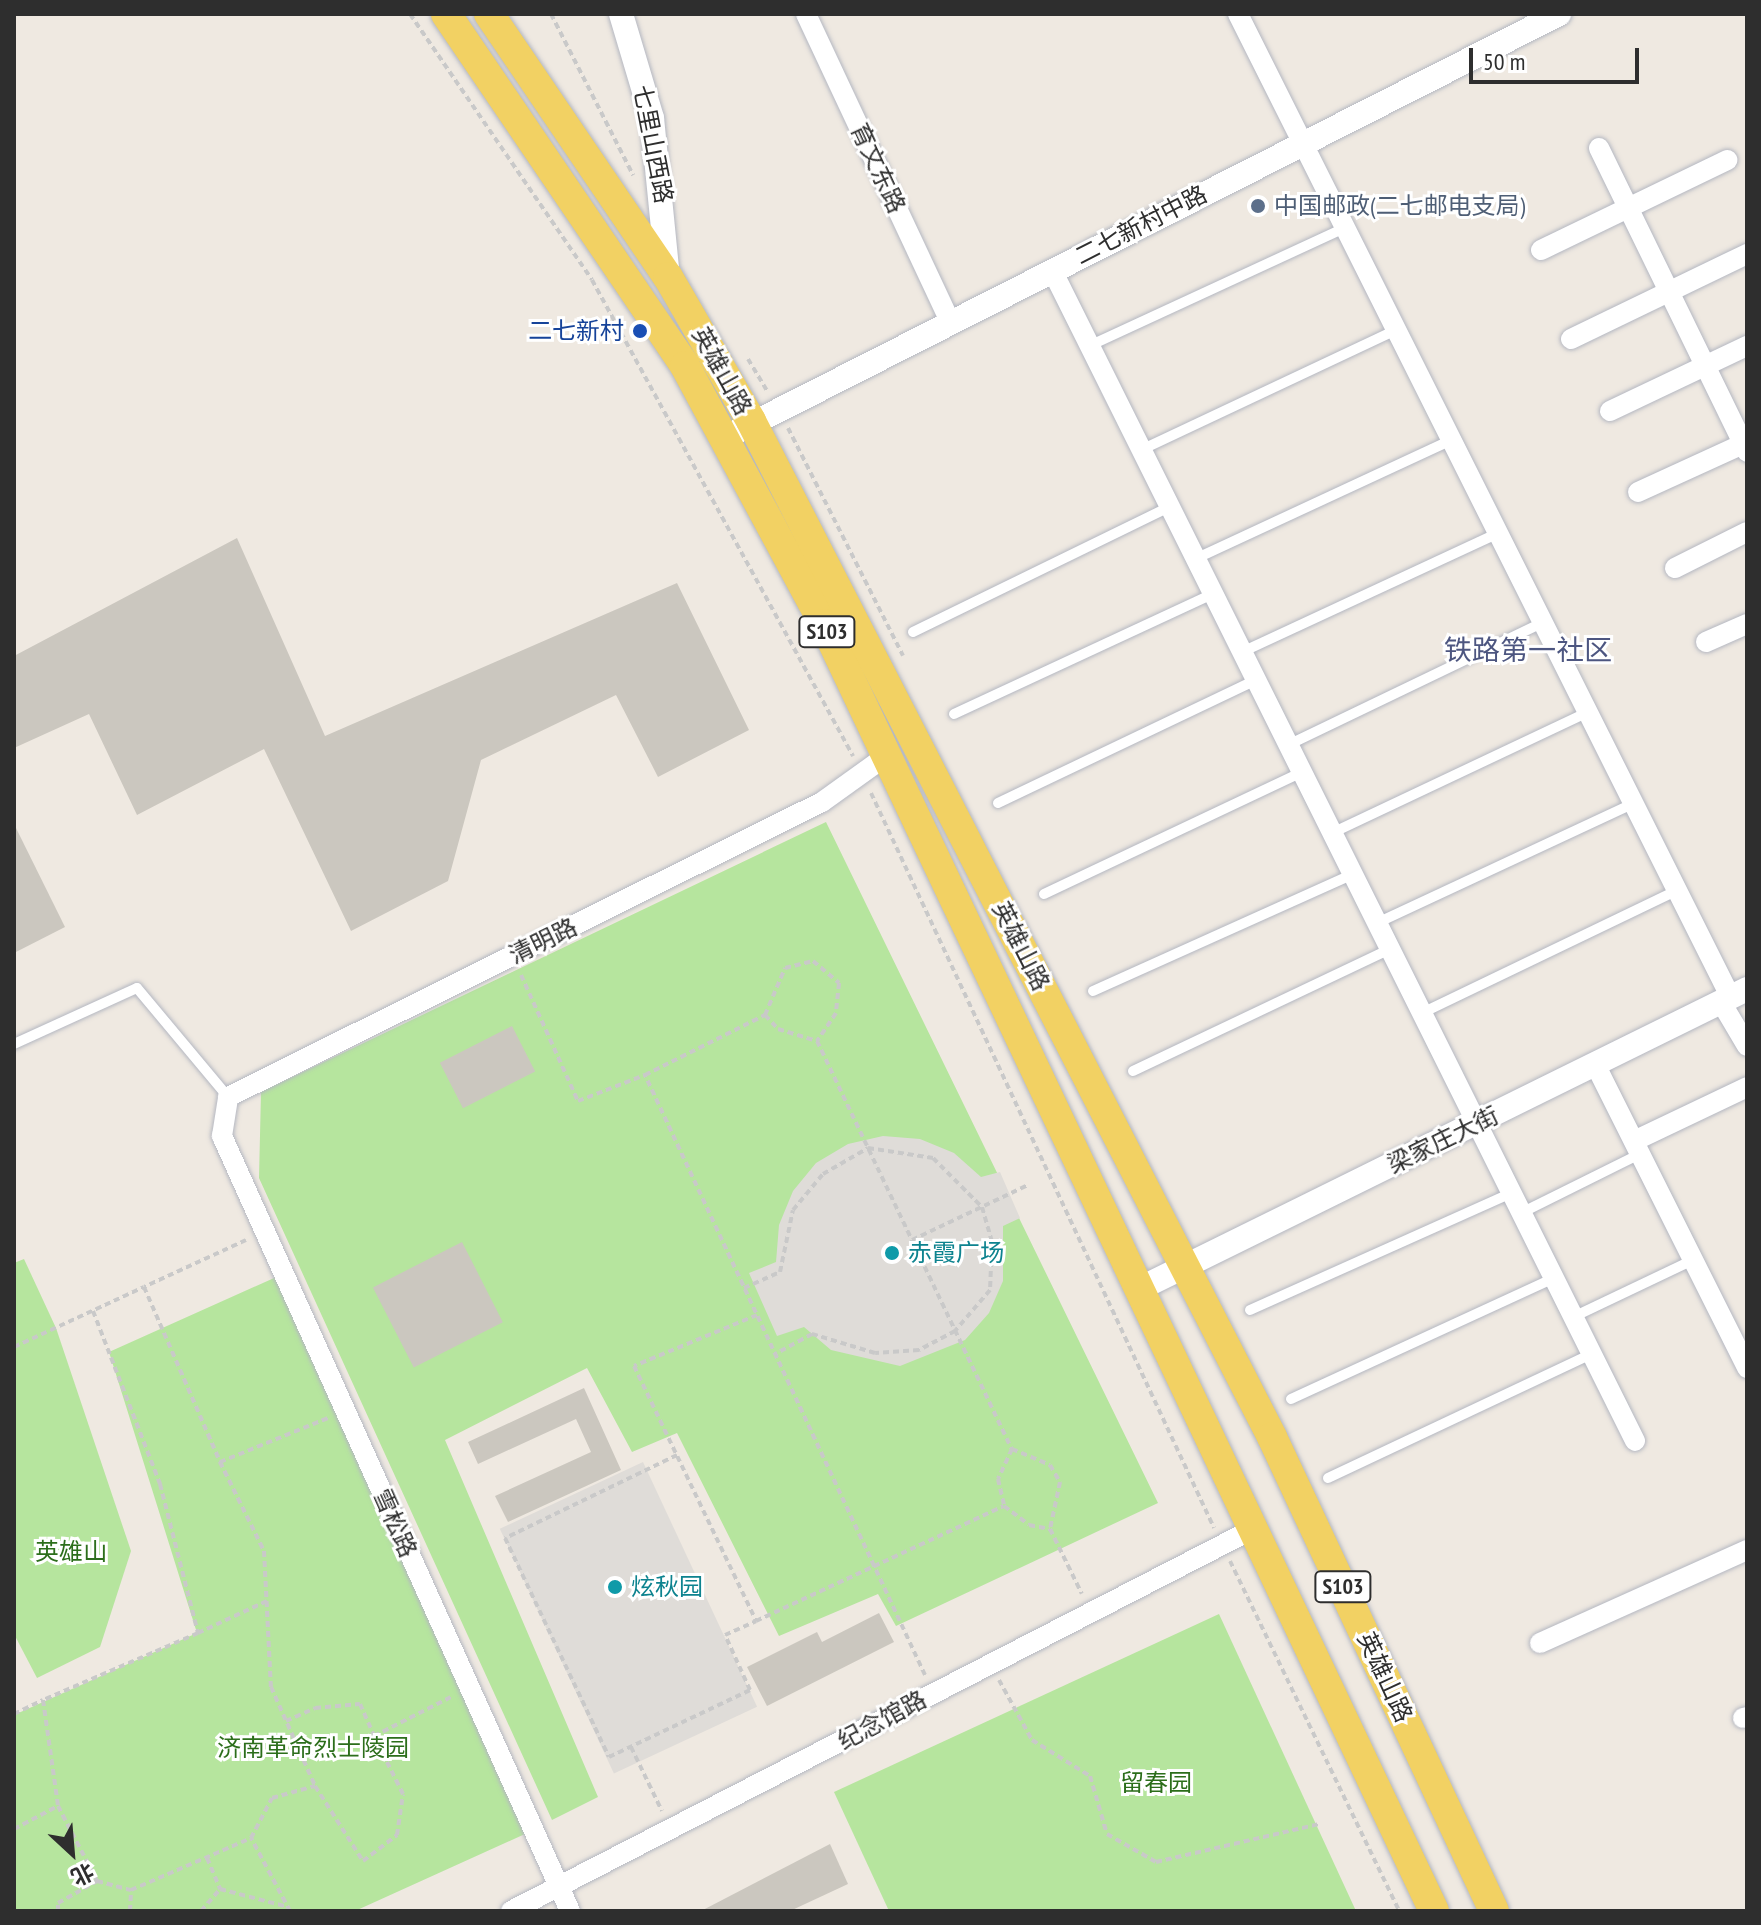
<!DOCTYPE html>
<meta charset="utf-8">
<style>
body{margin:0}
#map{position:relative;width:1761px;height:1925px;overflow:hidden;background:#efe9e1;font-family:"PT Sans Narrow","Noto Sans SC",sans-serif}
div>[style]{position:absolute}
.green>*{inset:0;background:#b6e59e}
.plaza>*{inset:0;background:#dfdcd8;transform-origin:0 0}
.building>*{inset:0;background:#cbc7bf;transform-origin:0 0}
.path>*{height:4px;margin-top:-2px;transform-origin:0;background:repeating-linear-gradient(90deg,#c9c9c9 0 6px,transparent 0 10px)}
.roads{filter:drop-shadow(0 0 2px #b4b7c1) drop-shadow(0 0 2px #b4b7c1)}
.service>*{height:10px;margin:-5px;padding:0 5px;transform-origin:5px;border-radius:5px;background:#fff}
.minor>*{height:20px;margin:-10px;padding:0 10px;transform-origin:10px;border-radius:10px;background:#fff}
.tertiary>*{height:24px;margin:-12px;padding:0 12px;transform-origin:12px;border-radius:12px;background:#fff}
.primary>*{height:30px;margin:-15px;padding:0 15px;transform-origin:15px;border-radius:15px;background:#f2d163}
.dots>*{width:22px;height:22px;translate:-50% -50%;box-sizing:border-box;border:4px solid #fff;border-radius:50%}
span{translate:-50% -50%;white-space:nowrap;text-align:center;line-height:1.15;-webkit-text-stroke:6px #fff;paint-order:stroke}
.shield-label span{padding:2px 6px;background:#fff;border:2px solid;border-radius:6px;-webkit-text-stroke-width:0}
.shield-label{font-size:22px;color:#2e2e2e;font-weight:700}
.street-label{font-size:24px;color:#2e2e2e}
.service-label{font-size:24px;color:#4e5e75}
.left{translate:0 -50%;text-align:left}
.transit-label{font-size:24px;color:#164399}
.right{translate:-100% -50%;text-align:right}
.culture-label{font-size:24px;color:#0d838f}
.park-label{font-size:24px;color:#2c6e1b}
.quarter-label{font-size:28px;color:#4d5680}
.frame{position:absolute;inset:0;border:16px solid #2e2e2e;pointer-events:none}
.north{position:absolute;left:32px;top:1813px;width:80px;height:80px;-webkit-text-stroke:6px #fff;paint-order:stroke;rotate:154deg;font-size:22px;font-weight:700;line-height:32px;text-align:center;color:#2e2e2e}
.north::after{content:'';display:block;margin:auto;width:28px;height:36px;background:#2e2e2e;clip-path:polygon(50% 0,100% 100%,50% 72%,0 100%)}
.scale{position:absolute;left:1469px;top:48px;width:170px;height:36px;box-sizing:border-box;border:4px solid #2e2e2e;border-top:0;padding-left:10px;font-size:24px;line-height:28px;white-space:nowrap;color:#2e2e2e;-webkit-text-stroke:6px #fff;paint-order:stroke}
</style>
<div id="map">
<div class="green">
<i style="clip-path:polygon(826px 822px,1158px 1503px,896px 1626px,878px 1594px,779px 1636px,677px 1433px,632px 1452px,587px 1368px,445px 1440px,598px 1797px,552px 1820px,259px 1178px,261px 1092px)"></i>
<i style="clip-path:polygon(24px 1259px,56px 1328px,131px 1551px,100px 1647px,37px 1678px,14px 1634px,14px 1263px)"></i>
<i style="clip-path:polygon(283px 1274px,525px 1834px,355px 1911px,14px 1911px,14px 1715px,197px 1633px,109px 1352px)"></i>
<i style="clip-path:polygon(1219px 1614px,1356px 1911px,889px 1911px,834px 1792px)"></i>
</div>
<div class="plaza">
<i style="clip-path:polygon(883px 1136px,920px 1139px,954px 1153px,981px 1177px,1000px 1172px,1020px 1218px,1003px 1226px,1003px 1281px,989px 1313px,965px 1340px,900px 1366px,831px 1350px,804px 1327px,777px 1336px,749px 1273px,776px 1262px,779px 1225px,793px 1191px,816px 1163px,848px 1144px)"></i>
<i style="left:643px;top:1462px;width:270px;height:158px;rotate:65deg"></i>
</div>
<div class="building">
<i style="clip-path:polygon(237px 538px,325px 736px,677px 583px,749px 730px,658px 777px,616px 695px,481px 760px,448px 881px,351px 931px,264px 749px,137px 815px,89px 714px,14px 748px,14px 656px)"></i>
<i style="clip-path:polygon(14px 824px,65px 927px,14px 953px)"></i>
<i style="left:512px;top:1026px;width:51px;height:81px;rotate:63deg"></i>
<i style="left:462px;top:1242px;width:90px;height:100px;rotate:63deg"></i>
<i style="clip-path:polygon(584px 1388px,621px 1470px,508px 1522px,495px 1496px,591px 1452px,576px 1419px,478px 1464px,468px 1442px)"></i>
<i style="clip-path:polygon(879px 1613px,894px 1642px,767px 1706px,747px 1667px,817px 1632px,822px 1642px)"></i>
<i style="clip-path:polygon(830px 1844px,848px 1884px,790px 1911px,701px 1911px)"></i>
</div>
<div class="path">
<i style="left:410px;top:14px;width:322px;rotate:55.6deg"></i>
<i style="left:592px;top:280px;width:543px;rotate:61.26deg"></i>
<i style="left:551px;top:14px;width:181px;rotate:63deg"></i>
<i style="left:748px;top:359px;width:39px;rotate:59deg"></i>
<i style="left:788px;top:428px;width:255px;rotate:63.2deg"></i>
<i style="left:871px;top:793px;width:811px;rotate:64.98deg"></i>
<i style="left:521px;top:975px;width:138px;rotate:65.7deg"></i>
<i style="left:578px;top:1101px;width:72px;rotate:-21.2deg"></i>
<i style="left:765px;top:1015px;width:19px;rotate:47deg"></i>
<i style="left:778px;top:1029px;width:41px;rotate:17.1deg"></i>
<i style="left:246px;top:1240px;width:112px;rotate:155.3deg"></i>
<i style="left:144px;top:1287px;width:191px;rotate:66.5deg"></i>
<i style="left:220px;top:1462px;width:117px;rotate:-22.2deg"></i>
<i style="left:912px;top:1240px;width:128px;rotate:-25.4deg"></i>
<i style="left:744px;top:1288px;width:39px;rotate:-24deg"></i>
<i style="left:780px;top:1272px;width:63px;rotate:-78.2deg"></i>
<i style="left:793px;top:1210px;width:47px;rotate:-50.2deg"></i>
<i style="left:823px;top:1174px;width:52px;rotate:-30deg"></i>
<i style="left:868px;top:1148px;width:66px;rotate:8.7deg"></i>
<i style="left:933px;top:1158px;width:69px;rotate:45deg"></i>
<i style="left:982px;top:1207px;width:35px;rotate:74deg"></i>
<i style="left:992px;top:1241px;width:49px;rotate:92.3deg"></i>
<i style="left:990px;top:1290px;width:54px;rotate:130.5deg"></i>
<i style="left:955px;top:1331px;width:41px;rotate:152.2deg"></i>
<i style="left:919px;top:1350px;width:44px;rotate:176.1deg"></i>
<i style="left:875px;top:1353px;width:66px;rotate:-163.2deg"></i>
<i style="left:812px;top:1334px;width:42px;rotate:151.6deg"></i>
<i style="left:93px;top:1311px;width:186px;rotate:68.8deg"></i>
<i style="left:160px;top:1484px;width:154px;rotate:75.7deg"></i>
<i style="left:198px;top:1633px;width:169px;rotate:156.6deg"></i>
<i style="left:43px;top:1700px;width:107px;rotate:81.9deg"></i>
<i style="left:58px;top:1806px;width:85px;rotate:62.5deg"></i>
<i style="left:757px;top:1315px;width:133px;rotate:157.5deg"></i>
<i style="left:634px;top:1366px;width:283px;rotate:64.4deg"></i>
<i style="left:756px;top:1621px;width:273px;rotate:-24.9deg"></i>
<i style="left:14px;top:1347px;width:143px;rotate:-24.8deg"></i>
<i style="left:1012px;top:1449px;width:33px;rotate:115deg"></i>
<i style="left:998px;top:1479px;width:28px;rotate:77deg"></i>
<i style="left:1004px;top:1506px;width:31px;rotate:37deg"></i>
<i style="left:1029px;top:1525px;width:21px;rotate:11deg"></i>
<i style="left:677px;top:1455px;width:191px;rotate:154.2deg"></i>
<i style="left:505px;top:1538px;width:242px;rotate:64.6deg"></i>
<i style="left:609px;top:1757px;width:156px;rotate:-25.4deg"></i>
<i style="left:750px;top:1690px;width:60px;rotate:-114.4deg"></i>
<i style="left:725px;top:1635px;width:34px;rotate:-24deg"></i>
<i style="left:220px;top:1462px;width:99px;rotate:63.7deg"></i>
<i style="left:264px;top:1551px;width:136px;rotate:87.1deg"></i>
<i style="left:271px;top:1687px;width:108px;rotate:66deg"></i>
<i style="left:1230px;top:1561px;width:389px;rotate:64.2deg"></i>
<i style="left:198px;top:1633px;width:76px;rotate:-24.9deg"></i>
<i style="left:925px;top:1675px;width:662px;rotate:-115.02deg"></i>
<i style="left:645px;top:1075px;width:134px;rotate:-26.6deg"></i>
<i style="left:765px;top:1015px;width:51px;rotate:-66.9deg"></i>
<i style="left:785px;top:968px;width:29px;rotate:-14deg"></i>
<i style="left:813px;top:961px;width:34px;rotate:40deg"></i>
<i style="left:839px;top:983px;width:30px;rotate:96deg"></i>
<i style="left:836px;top:1013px;width:34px;rotate:124deg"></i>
<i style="left:817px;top:1041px;width:452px;rotate:64.5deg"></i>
<i style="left:1012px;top:1449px;width:41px;rotate:22.8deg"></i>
<i style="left:1050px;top:1465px;width:20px;rotate:60deg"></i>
<i style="left:1060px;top:1482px;width:48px;rotate:102deg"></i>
<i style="left:1050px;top:1529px;width:72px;rotate:63.8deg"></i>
<i style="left:999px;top:1680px;width:68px;rotate:61.2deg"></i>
<i style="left:1032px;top:1740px;width:68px;rotate:31.8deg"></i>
<i style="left:1090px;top:1776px;width:60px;rotate:73.7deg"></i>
<i style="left:1107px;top:1834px;width:56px;rotate:29.7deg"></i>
<i style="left:1156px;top:1862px;width:167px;rotate:-13.1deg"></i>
<i style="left:14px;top:1714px;width:32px;rotate:-26deg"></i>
<i style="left:286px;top:1721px;width:32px;rotate:-24deg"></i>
<i style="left:315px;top:1708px;width:45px;rotate:-5.1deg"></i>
<i style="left:360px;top:1704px;width:35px;rotate:66deg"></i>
<i style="left:631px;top:1747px;width:71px;rotate:64.2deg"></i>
<i style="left:14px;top:1829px;width:50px;rotate:-27.6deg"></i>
<i style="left:207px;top:1858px;width:34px;rotate:67deg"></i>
<i style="left:220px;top:1889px;width:70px;rotate:14.8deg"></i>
<i style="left:58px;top:1911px;width:8px;rotate:-90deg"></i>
<i style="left:58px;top:1903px;width:45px;rotate:-29.4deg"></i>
<i style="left:97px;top:1881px;width:35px;rotate:15deg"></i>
<i style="left:130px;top:1911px;width:21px;rotate:-87deg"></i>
<i style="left:131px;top:1890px;width:131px;rotate:-23.4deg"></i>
<i style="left:201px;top:1911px;width:29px;rotate:-49deg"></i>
<i style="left:290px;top:1911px;width:83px;rotate:-118.1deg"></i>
<i style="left:251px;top:1838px;width:45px;rotate:-62.3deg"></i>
<i style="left:272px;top:1798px;width:45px;rotate:-15.6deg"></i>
<i style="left:315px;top:1786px;width:89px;rotate:57.4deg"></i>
<i style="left:363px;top:1861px;width:43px;rotate:-37.4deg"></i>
<i style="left:397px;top:1835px;width:41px;rotate:-81.7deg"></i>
<i style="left:403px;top:1794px;width:65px;rotate:-116.6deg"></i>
<i style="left:374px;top:1736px;width:89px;rotate:-26.9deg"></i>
</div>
<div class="roads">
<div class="service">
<i style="left:1089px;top:346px;width:279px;rotate:-24.8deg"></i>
<i style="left:1141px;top:450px;width:280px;rotate:-25.2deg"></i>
<i style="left:1195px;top:559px;width:280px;rotate:-24.9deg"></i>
<i style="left:913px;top:632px;width:285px;rotate:-26deg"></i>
<i style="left:1242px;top:652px;width:280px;rotate:-24.9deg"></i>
<i style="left:954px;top:714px;width:285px;rotate:-24.9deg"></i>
<i style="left:1288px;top:745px;width:281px;rotate:-25.7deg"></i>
<i style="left:998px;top:803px;width:286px;rotate:-25.5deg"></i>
<i style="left:1332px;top:833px;width:281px;rotate:-25.3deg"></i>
<i style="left:1044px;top:894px;width:285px;rotate:-25.3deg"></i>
<i style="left:1377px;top:923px;width:281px;rotate:-25deg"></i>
<i style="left:1093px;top:991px;width:285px;rotate:-24.2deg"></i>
<i style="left:1422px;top:1013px;width:281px;rotate:-25.7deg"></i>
<i style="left:14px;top:1044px;width:135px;rotate:-24.5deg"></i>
<i style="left:137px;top:988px;width:142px;rotate:50.1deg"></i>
<i style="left:1133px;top:1071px;width:284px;rotate:-25.4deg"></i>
<i style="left:1521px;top:1213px;width:133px;rotate:-26.4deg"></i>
<i style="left:1250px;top:1310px;width:287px;rotate:-24.1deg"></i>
<i style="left:1573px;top:1317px;width:133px;rotate:-25.4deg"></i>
<i style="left:1291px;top:1399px;width:289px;rotate:-24.7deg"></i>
<i style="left:1328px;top:1478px;width:291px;rotate:-25.2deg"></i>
</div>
<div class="minor">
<i style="left:806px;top:14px;width:340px;rotate:64.9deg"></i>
<i style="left:1238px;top:14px;width:1101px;rotate:63.39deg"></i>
<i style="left:1599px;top:148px;width:338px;rotate:64deg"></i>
<i style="left:1541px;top:250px;width:207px;rotate:-25.8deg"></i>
<i style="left:1052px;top:270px;width:1308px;rotate:63.53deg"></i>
<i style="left:1571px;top:339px;width:195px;rotate:-25.8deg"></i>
<i style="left:1610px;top:411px;width:152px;rotate:-25.4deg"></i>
<i style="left:1638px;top:492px;width:120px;rotate:-24.6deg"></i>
<i style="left:1675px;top:568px;width:80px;rotate:-26.6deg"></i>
<i style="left:1706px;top:642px;width:45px;rotate:-23.7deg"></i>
<i style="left:1721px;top:1002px;width:51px;rotate:59.4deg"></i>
<i style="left:1595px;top:1064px;width:340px;rotate:63.4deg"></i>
<i style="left:1634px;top:1141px;width:125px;rotate:-25.5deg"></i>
<i style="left:1540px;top:1643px;width:227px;rotate:-24.2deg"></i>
<i style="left:1743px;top:1718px;width:4px;rotate:-14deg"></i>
<i style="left:511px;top:1911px;width:835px;rotate:-27.24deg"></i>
<i style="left:570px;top:1911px;width:850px;rotate:-114.18deg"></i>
<i style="left:222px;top:1136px;width:39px;rotate:-81deg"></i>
<i style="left:228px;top:1097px;width:663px;rotate:-26.41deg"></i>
<i style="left:822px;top:802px;width:79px;rotate:-35.7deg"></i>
</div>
<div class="tertiary">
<i style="left:621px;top:14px;width:109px;rotate:73.4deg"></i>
<i style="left:652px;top:118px;width:160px;rotate:84.3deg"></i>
<i style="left:738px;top:431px;width:921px;rotate:-26.93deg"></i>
<i style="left:1139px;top:1289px;width:678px;rotate:-26.26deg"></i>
</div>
<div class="primary">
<i style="left:446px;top:14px;width:425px;rotate:55.8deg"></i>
<i style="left:685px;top:366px;width:293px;rotate:61.7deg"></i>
<i style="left:824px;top:624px;width:1424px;rotate:64.64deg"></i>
<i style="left:489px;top:14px;width:318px;rotate:55.8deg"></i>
<i style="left:668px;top:277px;width:166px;rotate:60deg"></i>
<i style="left:751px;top:421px;width:1142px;rotate:62.85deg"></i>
<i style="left:1272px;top:1437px;width:523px;rotate:64.9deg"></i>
</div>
</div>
<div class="dots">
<i style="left:1258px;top:206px;background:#5c6f8a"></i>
<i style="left:640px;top:331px;background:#1a4fb4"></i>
<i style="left:892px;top:1253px;background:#0f9aa8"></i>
<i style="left:615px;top:1587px;background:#0f9aa8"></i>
</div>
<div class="shield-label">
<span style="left:827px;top:632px">S103</span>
<span style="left:1343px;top:1587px">S103</span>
</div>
<div class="street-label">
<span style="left:653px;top:144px;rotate:79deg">七里山西路</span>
<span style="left:878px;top:168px;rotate:65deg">育文东路</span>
<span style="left:1141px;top:225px;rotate:-27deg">二七新村中路</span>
<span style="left:722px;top:371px;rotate:61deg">英雄山路</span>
<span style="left:543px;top:941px;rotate:-26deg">清明路</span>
<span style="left:1021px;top:946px;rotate:63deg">英雄山路</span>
<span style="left:1443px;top:1140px;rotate:-26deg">梁家庄大街</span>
<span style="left:395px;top:1523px;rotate:66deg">雪松路</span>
<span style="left:1385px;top:1677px;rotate:65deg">英雄山路</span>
<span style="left:882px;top:1720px;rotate:-28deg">纪念馆路</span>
</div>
<div class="service-label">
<span class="left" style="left:1274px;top:206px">中国邮政(二七邮电支局)</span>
</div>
<div class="transit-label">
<span class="right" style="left:624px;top:331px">二七新村</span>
</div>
<div class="culture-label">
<span class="left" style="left:908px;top:1253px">赤霞广场</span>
<span class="left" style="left:631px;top:1587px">炫秋园</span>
</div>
<div class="park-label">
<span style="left:71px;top:1552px">英雄山</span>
<span style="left:313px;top:1748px">济南革命烈士陵园</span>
<span style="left:1156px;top:1783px">留春园</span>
</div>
<div class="quarter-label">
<span style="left:1528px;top:650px">铁路第一社区</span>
</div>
<div class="frame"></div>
<div class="north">北</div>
<div class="scale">50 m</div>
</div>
